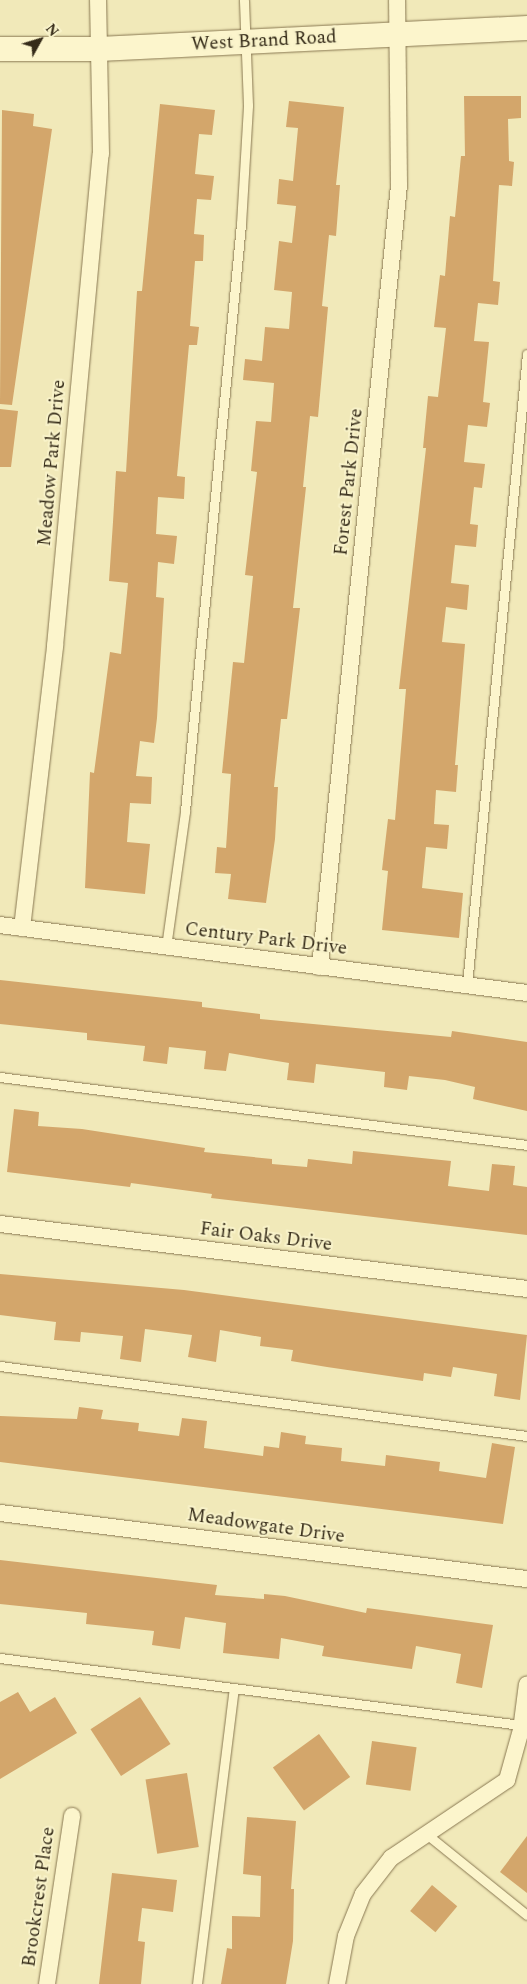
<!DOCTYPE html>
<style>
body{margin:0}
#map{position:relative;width:527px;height:1984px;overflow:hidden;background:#f1e9b9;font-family:Spectral,serif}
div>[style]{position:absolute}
.building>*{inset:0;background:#d3a66b;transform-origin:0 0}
.roads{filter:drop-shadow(0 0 1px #897852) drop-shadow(0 0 1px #897852)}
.lane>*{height:9px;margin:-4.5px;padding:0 4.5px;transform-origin:4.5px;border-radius:4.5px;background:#fcf5cc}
.street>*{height:16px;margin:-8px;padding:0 8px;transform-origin:8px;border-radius:8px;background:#fcf5cc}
.secondary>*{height:24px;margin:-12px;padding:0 12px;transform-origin:12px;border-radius:12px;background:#fcf5cc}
span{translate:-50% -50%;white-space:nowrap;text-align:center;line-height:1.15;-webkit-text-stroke:4px #f8f2c9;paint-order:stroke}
.street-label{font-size:19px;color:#362c19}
.north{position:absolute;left:15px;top:15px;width:50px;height:50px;-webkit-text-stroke:4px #f8f2c9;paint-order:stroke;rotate:51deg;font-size:14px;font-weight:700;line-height:20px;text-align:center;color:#362c19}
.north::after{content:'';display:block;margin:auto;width:18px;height:22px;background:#362c19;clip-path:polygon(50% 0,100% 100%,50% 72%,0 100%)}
</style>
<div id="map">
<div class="building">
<i style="clip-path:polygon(464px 96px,521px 96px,521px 118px,508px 119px,509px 161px,514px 162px,512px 186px,499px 185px,493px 281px,500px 282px,498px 305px,478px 303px,474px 341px,489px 342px,483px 402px,490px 403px,487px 427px,468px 425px,464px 462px,485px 464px,482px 488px,474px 487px,470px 524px,478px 525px,476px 547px,455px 545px,451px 583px,469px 585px,467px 610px,446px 607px,442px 642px,465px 644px,455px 765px,458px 765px,456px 792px,436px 790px,434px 824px,449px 825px,447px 849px,426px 847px,422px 888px,463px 893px,459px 938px,382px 930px,388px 871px,382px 870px,388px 819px,395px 820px,406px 689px,399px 689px,426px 448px,423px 448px,428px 396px,438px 397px,446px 328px,434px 327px,440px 275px,445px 276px,450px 216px,455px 217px,461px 156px,465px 156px)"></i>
<i style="clip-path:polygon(289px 101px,344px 107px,336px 185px,340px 185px,336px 236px,329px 235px,322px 306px,328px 307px,318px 417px,310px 416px,303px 487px,306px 487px,293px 608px,300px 608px,287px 719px,281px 719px,274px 787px,278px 787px,275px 839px,266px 903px,228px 899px,231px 874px,215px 873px,217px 847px,226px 848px,231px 774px,222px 773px,233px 662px,244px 663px,253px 576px,245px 575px,257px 472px,251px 471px,256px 421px,271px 422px,274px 383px,243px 380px,245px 359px,262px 361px,265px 327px,289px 329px,292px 292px,274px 290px,279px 241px,292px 243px,296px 206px,277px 204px,279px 179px,293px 181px,298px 128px,286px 127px)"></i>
<i style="clip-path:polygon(160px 104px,215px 110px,212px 135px,199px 134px,195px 174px,214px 176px,211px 200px,197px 199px,194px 234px,204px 235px,203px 261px,195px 261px,190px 326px,199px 327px,197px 345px,189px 345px,177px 476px,185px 477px,184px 499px,158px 497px,156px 534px,177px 536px,174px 564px,158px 562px,156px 597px,164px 598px,157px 718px,154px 743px,140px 741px,136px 776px,152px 777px,151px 804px,130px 803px,127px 842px,150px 844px,145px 894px,85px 888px,90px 772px,94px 773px,110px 652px,121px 654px,128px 583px,109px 581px,113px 522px,116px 471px,126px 472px,137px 291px,142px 291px)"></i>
<i style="clip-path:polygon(2px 110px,34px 114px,33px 126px,52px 129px,12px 405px,0 404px)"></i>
<i style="clip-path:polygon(0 409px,18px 411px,11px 467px,0 467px)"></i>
<i style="clip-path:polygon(0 980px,202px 1002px,202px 1007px,260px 1014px,260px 1019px,451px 1037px,452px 1031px,527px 1042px,527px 1111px,473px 1099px,475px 1087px,445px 1080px,409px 1076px,407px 1090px,384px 1087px,385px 1072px,316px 1064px,314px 1083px,287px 1080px,289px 1063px,229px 1053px,226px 1071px,204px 1069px,206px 1051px,169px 1047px,167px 1064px,143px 1061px,145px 1046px,87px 1040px,87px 1033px,0 1024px)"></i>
<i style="clip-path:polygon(14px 1109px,39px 1112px,38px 1126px,82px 1129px,205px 1148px,204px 1152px,272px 1159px,272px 1164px,307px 1167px,308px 1159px,352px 1164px,353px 1151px,451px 1161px,448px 1186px,489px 1191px,492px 1164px,515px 1166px,513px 1185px,527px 1187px,527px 1235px,211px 1198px,212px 1194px,131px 1183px,130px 1187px,7px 1172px)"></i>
<i style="clip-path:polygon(0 1274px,184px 1290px,527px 1335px,520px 1400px,494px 1396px,497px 1374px,453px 1367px,451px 1377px,424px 1373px,423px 1381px,327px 1367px,291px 1361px,293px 1350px,260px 1346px,261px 1337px,220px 1330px,216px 1362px,188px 1357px,192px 1335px,145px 1329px,141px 1362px,120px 1359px,123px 1336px,81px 1332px,80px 1342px,54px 1340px,56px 1322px,0 1315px)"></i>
<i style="clip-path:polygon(79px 1407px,103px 1410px,101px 1419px,139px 1423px,138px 1431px,179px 1436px,182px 1418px,207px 1421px,204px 1448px,263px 1456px,264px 1446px,279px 1448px,281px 1432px,306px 1436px,305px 1444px,342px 1448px,341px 1461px,385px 1466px,386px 1455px,440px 1462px,439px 1471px,486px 1478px,492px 1443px,515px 1447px,503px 1524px,0 1462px,0 1416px,77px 1419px)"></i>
<i style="clip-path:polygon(0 1560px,217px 1585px,215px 1595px,264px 1599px,264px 1594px,285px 1596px,366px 1613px,367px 1608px,493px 1625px,482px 1688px,456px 1683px,461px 1654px,416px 1646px,412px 1669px,322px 1656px,324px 1646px,281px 1638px,279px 1659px,223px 1653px,226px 1623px,185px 1617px,180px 1649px,152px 1645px,154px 1631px,86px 1624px,87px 1613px,0 1604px)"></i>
<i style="clip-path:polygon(18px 1692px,30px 1712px,55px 1697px,77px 1733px,0 1779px,0 1702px)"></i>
<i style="left:140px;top:1697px;width:56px;height:59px;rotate:57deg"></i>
<i style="left:319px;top:1734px;width:53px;height:57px;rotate:54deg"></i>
<i style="left:372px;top:1741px;width:45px;height:44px;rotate:8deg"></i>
<i style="left:187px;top:1773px;width:75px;height:42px;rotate:81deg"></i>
<i style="clip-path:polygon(247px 1817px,296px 1821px,291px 1889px,294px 1889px,293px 1941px,286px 1984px,221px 1984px,227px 1948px,232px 1949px,232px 1916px,260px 1917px,261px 1876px,243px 1874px)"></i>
<i style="clip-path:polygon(527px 1836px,527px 1893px,500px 1872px)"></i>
<i style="clip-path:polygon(112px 1873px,177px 1880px,173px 1912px,142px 1908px,138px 1941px,145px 1942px,141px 1984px,99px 1984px)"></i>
<i style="left:432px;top:1885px;width:33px;height:34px;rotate:40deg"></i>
</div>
<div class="roads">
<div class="lane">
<i style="left:166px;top:947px;width:137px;rotate:-82deg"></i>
<i style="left:185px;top:811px;width:590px;rotate:-84.55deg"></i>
<i style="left:241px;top:224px;width:119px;rotate:-86.6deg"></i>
<i style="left:248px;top:105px;width:105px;rotate:-92.2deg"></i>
<i style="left:467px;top:985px;width:634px;rotate:-84.57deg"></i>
<i style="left:0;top:1077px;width:531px;rotate:7.35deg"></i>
<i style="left:0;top:1366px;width:532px;rotate:7.57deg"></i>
<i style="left:0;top:1658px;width:525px;rotate:7.33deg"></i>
<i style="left:424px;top:1832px;width:132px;rotate:38.9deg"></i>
<i style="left:197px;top:1984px;width:298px;rotate:-82.9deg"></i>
</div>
<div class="street">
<i style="left:0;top:925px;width:531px;rotate:7.35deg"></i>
<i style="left:22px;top:928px;width:284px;rotate:-83.3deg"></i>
<i style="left:55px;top:646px;width:494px;rotate:-84.7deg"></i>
<i style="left:101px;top:154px;width:154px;rotate:-91.1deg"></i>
<i style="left:320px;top:967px;width:786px;rotate:-84.23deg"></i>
<i style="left:399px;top:185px;width:185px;rotate:-90.6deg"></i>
<i style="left:0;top:1224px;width:531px;rotate:7.03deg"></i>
<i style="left:0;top:1513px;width:531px;rotate:7.14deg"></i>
<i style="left:47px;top:1984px;width:170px;rotate:-81.5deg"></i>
<i style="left:337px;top:1984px;width:49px;rotate:-79.4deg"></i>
<i style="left:346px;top:1936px;width:45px;rotate:-68deg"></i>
<i style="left:363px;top:1894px;width:46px;rotate:-52.1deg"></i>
<i style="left:391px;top:1858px;width:140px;rotate:-33.9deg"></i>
<i style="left:507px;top:1780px;width:52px;rotate:-74.4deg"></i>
<i style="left:521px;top:1730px;width:46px;rotate:-82.6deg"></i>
</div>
<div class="secondary">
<i style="left:0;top:49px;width:99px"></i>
<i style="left:99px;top:49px;width:429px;rotate:-2.8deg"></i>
</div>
</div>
<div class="street-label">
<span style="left:264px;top:41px;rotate:-3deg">West Brand Road</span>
<span style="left:52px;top:463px;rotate:-85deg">Meadow Park Drive</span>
<span style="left:349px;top:482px;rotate:-84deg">Forest Park Drive</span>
<span style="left:266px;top:939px;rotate:7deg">Century Park Drive</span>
<span style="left:266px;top:1237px;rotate:7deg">Fair Oaks Drive</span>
<span style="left:266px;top:1526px;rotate:8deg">Meadowgate Drive</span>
<span style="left:39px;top:1897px;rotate:-82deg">Brookcrest Place</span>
</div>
<div class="north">N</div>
</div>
